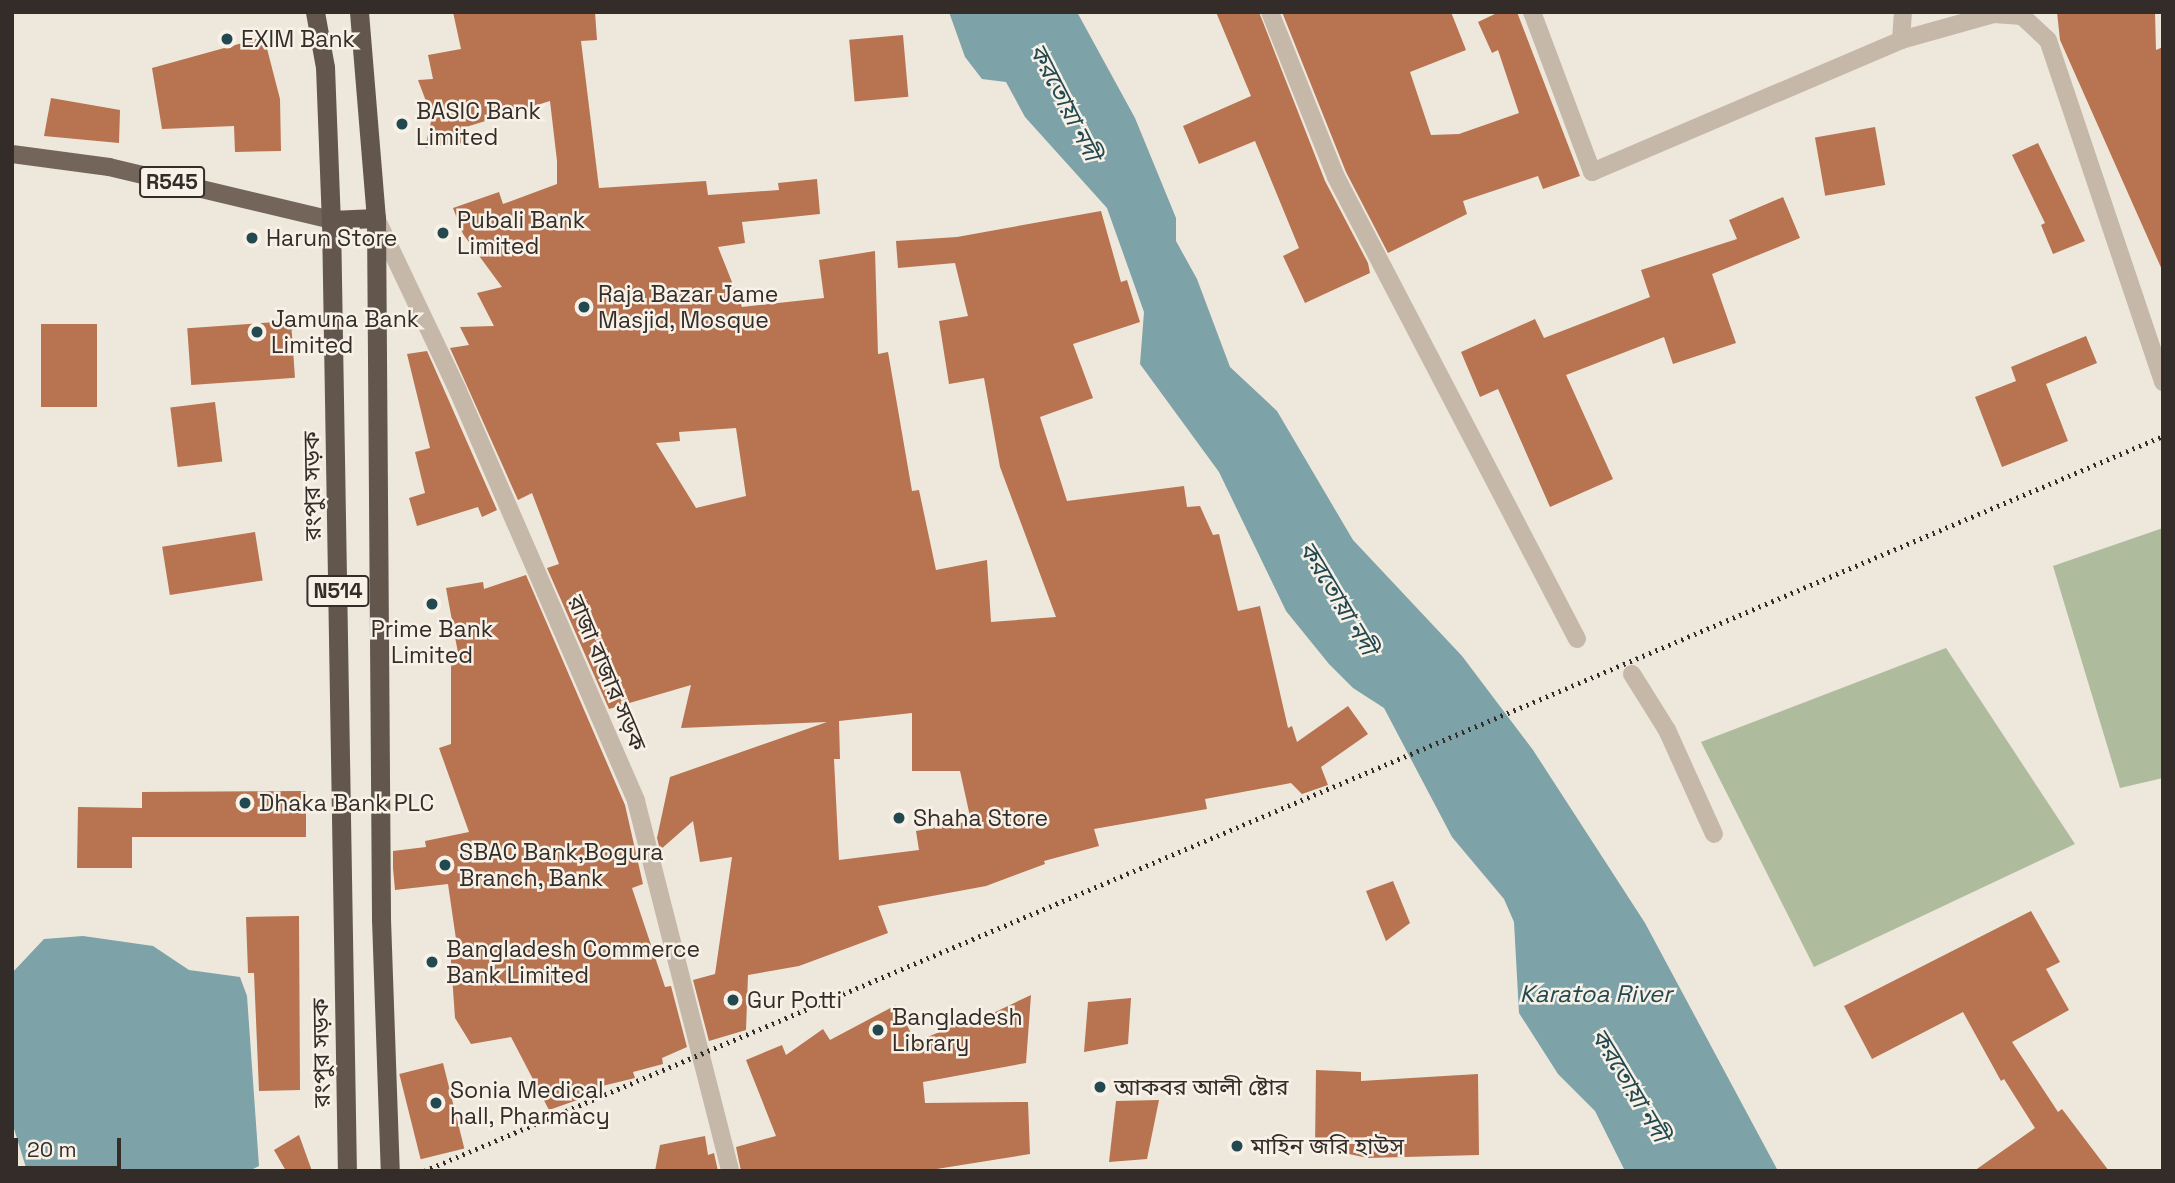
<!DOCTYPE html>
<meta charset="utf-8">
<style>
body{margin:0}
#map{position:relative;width:2175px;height:1183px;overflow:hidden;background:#eee7db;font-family:"Space Grotesk","Noto Sans Bengali",sans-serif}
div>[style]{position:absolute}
.green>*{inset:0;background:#aebc9d}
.water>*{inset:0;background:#7da2a8}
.building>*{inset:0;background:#b87350;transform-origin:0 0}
.minor>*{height:18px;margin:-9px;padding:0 9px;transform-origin:9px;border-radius:9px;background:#c5b8a9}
.tertiary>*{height:18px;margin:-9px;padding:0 9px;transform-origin:9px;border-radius:9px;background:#c5b8a9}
.primary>*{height:18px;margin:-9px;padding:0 9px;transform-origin:9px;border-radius:9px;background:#73655a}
.trunk>*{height:19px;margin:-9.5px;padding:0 9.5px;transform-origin:9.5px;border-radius:9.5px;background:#63564d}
.rail>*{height:5px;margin-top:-2.5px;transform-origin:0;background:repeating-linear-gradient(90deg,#332c28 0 2px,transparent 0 7px)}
.dots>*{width:19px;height:19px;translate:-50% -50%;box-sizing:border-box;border:4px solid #f7f1e7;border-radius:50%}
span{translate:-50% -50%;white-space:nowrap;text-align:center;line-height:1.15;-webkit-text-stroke:5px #f7f1e7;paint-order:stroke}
.shield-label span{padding:2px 5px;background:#f7f1e7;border:2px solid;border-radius:5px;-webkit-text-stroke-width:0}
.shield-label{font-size:21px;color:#332c28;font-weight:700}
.poi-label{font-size:23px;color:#332c28}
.left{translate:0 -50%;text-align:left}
.street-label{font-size:23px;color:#332c28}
.water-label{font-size:24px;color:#224850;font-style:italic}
.frame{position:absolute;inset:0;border:14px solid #332c28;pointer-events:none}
.scale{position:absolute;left:14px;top:1138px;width:107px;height:32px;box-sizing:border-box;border:4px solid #332c28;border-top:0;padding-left:9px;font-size:21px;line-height:24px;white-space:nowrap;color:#332c28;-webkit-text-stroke:5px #f7f1e7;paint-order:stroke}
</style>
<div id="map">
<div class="green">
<i style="clip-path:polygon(2163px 528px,2163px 778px,2120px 788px,2053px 566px)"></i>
<i style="clip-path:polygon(1946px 648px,2075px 844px,1814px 967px,1701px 742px)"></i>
</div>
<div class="water">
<i style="clip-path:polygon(949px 12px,1077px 12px,1135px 118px,1176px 218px,1176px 241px,1197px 279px,1230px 367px,1277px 411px,1353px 540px,1462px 656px,1533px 750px,1645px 923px,1778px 1171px,1625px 1171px,1595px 1111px,1558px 1074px,1519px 1013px,1514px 922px,1504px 899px,1452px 837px,1384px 708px,1353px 688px,1329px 664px,1286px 611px,1219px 472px,1140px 364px,1144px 312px,1107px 208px,1025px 117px,1006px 82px,982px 79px,965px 57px)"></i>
<i style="clip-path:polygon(83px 936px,153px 946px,189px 970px,240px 977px,247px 996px,259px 1166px,249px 1171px,27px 1171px,12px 1122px,12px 973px,44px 939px)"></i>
</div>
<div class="building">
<i style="clip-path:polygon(evenodd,453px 12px,595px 12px,597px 40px,581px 41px,599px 188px,706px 181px,708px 195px,779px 190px,778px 183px,817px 179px,820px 214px,742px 222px,745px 243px,718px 247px,742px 307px,824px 298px,819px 260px,875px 251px,878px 354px,888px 352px,912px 491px,919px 490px,936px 570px,987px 560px,991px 622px,1056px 617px,1000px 467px,984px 378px,949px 384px,939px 321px,968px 316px,955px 263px,898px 268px,896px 241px,957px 237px,1101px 211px,1121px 282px,1127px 280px,1140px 322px,1073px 344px,1093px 398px,1040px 417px,1067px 501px,1184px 486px,1187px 507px,1200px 506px,1213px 535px,1219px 534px,1238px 611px,1260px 606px,1288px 728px,1292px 726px,1297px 742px,1348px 706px,1368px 734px,1321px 767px,1328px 785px,1302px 794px,1291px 783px,1205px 799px,1207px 809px,1094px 829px,1099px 846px,1044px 861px,1045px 864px,986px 886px,878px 906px,888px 933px,799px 966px,748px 975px,746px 1030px,709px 1041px,693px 980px,715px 974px,732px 857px,700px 862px,693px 821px,660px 850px,657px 838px,670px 777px,827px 722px,681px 728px,691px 685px,609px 709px,547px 568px,559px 564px,532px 493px,518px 500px,450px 348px,469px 345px,460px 327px,494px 326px,477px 293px,502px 287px,463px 234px,453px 208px,499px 192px,503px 204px,557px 184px,557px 161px,550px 101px,466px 127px,463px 143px,425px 148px,432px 117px,418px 80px,433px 79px,428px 55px,461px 49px,453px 12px,736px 428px,746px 496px,696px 508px,656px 443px,680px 441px,679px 432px,736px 428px,453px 12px,912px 713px,912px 771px,960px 771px,971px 821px,916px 831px,919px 850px,839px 860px,834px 759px,840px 759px,839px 721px,912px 713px)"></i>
<i style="clip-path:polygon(1216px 12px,1259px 12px,1325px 181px,1368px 263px,1370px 273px,1305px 303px,1283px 256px,1299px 248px,1255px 141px,1199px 164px,1183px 126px,1251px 96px)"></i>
<i style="clip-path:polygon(1282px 12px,1451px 12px,1466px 50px,1410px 72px,1431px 135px,1459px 134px,1519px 113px,1498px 50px,1492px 53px,1478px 22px,1499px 12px,1517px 12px,1580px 176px,1543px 189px,1538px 176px,1463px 201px,1467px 214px,1388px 253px,1346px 172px)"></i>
<i style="clip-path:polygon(2057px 12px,2155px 12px,2156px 50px,2163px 47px,2163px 272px,2060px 40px)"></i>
<i style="left:903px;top:35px;width:62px;height:54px;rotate:85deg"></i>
<i style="clip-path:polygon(264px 37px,280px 99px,281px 151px,235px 152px,234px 126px,162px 129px,152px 68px)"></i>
<i style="clip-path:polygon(51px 98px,120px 110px,119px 143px,44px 136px)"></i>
<i style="left:1875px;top:127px;width:59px;height:61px;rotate:80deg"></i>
<i style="clip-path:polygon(2038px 143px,2085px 241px,2053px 254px,2041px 225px,2045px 223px,2012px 155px)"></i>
<i style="clip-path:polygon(1783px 197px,1800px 238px,1712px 274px,1736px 343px,1673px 364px,1664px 337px,1566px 375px,1613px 479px,1550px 507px,1498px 389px,1480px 397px,1461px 352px,1535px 319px,1544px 338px,1650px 297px,1641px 270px,1737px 239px,1729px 220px)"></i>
<i style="left:291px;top:321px;width:57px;height:104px;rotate:86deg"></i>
<i style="left:41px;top:324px;width:56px;height:83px"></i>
<i style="clip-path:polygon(2086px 336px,2097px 363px,2046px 384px,2068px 441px,2002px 467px,1975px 397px,2016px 381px,2011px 367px)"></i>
<i style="clip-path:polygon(427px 351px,497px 510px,482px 517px,478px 507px,417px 526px,409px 498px,425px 493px,415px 452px,430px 448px,407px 354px)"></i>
<i style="left:215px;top:402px;width:60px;height:45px;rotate:83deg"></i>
<i style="left:255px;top:532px;width:49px;height:94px;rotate:81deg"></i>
<i style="clip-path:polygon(526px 575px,625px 805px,643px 884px,632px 888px,665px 987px,671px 986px,687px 1047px,662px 1058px,663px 1064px,633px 1072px,635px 1078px,598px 1087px,600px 1092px,549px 1110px,511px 1037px,471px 1044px,455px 1018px,450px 947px,457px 946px,448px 884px,395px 890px,393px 868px,393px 851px,426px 847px,425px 841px,469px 832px,439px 748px,451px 744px,451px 654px,458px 653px,446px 588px,483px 582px,484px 589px)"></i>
<i style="clip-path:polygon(306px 791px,306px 837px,132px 837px,132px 868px,77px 868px,78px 807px,142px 808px,142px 792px)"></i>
<i style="clip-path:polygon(1393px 881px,1410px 923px,1386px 941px,1366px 891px)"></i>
<i style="clip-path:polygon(2031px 911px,2060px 962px,2046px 969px,2069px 1010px,2012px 1042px,2058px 1112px,2062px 1109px,2109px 1171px,1974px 1171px,2035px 1128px,2004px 1079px,2001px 1081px,1963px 1012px,1872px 1059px,1844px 1006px)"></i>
<i style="clip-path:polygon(299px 916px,300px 1090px,259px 1091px,254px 973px,248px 973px,246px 917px)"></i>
<i style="clip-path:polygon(1031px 995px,1026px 1063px,923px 1082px,925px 1103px,1028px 1102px,1030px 1154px,924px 1171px,741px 1171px,736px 1147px,776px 1136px,746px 1060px,782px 1045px,786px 1055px,823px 1029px,830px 1040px,896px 1005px,916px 1042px,972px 1018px,972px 1023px)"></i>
<i style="clip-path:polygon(1131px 998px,1128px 1044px,1084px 1052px,1088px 1002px)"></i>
<i style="left:443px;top:1063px;width:88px;height:45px;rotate:76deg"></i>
<i style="clip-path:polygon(1316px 1070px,1361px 1072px,1361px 1081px,1478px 1074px,1479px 1155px,1368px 1158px,1315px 1147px)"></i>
<i style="clip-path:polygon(1159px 1100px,1147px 1159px,1109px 1162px,1116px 1101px)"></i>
<i style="clip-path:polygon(299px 1135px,312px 1171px,286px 1171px,274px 1150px)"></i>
<i style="clip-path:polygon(705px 1136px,708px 1155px,714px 1153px,718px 1171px,655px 1171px,660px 1145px)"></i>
</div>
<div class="minor">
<i style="left:1270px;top:12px;width:178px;rotate:68.2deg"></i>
<i style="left:1336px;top:177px;width:521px;rotate:62.45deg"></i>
<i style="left:1532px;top:12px;width:171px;rotate:69.4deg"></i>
<i style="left:1592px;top:172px;width:336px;rotate:-23.1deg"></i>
<i style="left:1901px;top:40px;width:97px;rotate:-15.6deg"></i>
<i style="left:1994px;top:14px;width:28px;rotate:4deg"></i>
<i style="left:2022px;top:16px;width:35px;rotate:43deg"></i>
<i style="left:2048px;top:40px;width:361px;rotate:71.4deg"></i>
<i style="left:1901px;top:40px;width:28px;rotate:-86deg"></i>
<i style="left:1632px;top:674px;width:66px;rotate:58deg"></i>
<i style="left:1667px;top:730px;width:114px;rotate:65.7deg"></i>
</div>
<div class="tertiary">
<i style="left:376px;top:218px;width:191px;rotate:64.6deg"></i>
<i style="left:458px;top:391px;width:447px;rotate:66.5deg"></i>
<i style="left:636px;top:801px;width:382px;rotate:75.7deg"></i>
</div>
<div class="primary">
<i style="left:12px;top:154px;width:98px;rotate:7.6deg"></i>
<i style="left:109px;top:167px;width:228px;rotate:13.4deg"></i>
</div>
<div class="trunk">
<i style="left:315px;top:12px;width:56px;rotate:79.7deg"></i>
<i style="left:325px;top:67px;width:153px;rotate:87.8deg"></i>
<i style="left:331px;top:220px;width:951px;rotate:89.04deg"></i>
<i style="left:359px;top:12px;width:207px;rotate:85.3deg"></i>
<i style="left:376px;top:218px;width:701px;rotate:89.59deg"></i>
<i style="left:381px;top:919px;width:252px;rotate:88deg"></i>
<i style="left:331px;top:220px;width:45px;rotate:-2.5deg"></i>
</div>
<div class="rail">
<i style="left:424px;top:1171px;width:1888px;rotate:-22.91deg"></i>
</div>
<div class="dots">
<i style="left:227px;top:39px;background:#224850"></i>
<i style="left:402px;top:124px;background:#224850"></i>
<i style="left:443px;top:233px;background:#224850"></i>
<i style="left:252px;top:238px;background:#224850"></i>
<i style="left:584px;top:307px;background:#224850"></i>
<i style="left:257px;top:332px;background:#224850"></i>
<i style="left:432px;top:604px;background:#224850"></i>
<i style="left:245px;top:803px;background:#224850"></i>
<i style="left:899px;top:818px;background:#224850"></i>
<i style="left:445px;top:865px;background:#224850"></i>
<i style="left:432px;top:962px;background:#224850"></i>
<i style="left:733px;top:1000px;background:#224850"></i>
<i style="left:878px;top:1030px;background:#224850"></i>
<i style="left:1100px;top:1087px;background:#224850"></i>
<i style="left:436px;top:1103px;background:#224850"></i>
<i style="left:1237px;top:1146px;background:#224850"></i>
</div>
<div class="shield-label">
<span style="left:172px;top:182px">R545</span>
<span style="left:338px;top:591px">N514</span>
</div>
<div class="poi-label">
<span class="left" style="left:241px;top:39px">EXIM Bank</span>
<span class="left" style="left:416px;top:124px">BASIC Bank<br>Limited</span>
<span class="left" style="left:457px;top:233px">Pubali Bank<br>Limited</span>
<span class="left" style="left:266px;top:238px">Harun Store</span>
<span class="left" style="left:598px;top:307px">Raja Bazar Jame<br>Masjid, Mosque</span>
<span class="left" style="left:271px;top:332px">Jamuna Bank<br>Limited</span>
<span style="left:432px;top:642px">Prime Bank<br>Limited</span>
<span class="left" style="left:259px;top:803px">Dhaka Bank PLC</span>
<span class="left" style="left:913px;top:818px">Shaha Store</span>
<span class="left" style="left:459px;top:865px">SBAC Bank,Bogura<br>Branch, Bank</span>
<span class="left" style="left:446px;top:962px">Bangladesh Commerce<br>Bank Limited</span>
<span class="left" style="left:747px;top:1000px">Gur Potti</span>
<span class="left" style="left:892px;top:1030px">Bangladesh<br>Library</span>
<span class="left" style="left:1114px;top:1087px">আকবর আলী ষ্টোর</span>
<span class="left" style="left:450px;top:1103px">Sonia Medical<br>hall, Pharmacy</span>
<span class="left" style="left:1251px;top:1146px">মাহিন জরি হাউস</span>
</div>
<div class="street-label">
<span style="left:312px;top:486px;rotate:-91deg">রংপুর সড়ক</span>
<span style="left:607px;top:673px;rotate:67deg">রাজা বাজার সড়ক</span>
<span style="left:321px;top:1053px;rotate:-91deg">রংপুর সড়ক</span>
</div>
<div class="water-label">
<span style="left:1065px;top:102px;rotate:63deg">করতোয়া নদী</span>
<span style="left:1338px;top:598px;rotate:59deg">করতোয়া নদী</span>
<span style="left:1596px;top:994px">Karatoa River</span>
<span style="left:1630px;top:1085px;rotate:59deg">করতোয়া নদী</span>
</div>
<div class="frame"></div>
<div class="scale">20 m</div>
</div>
